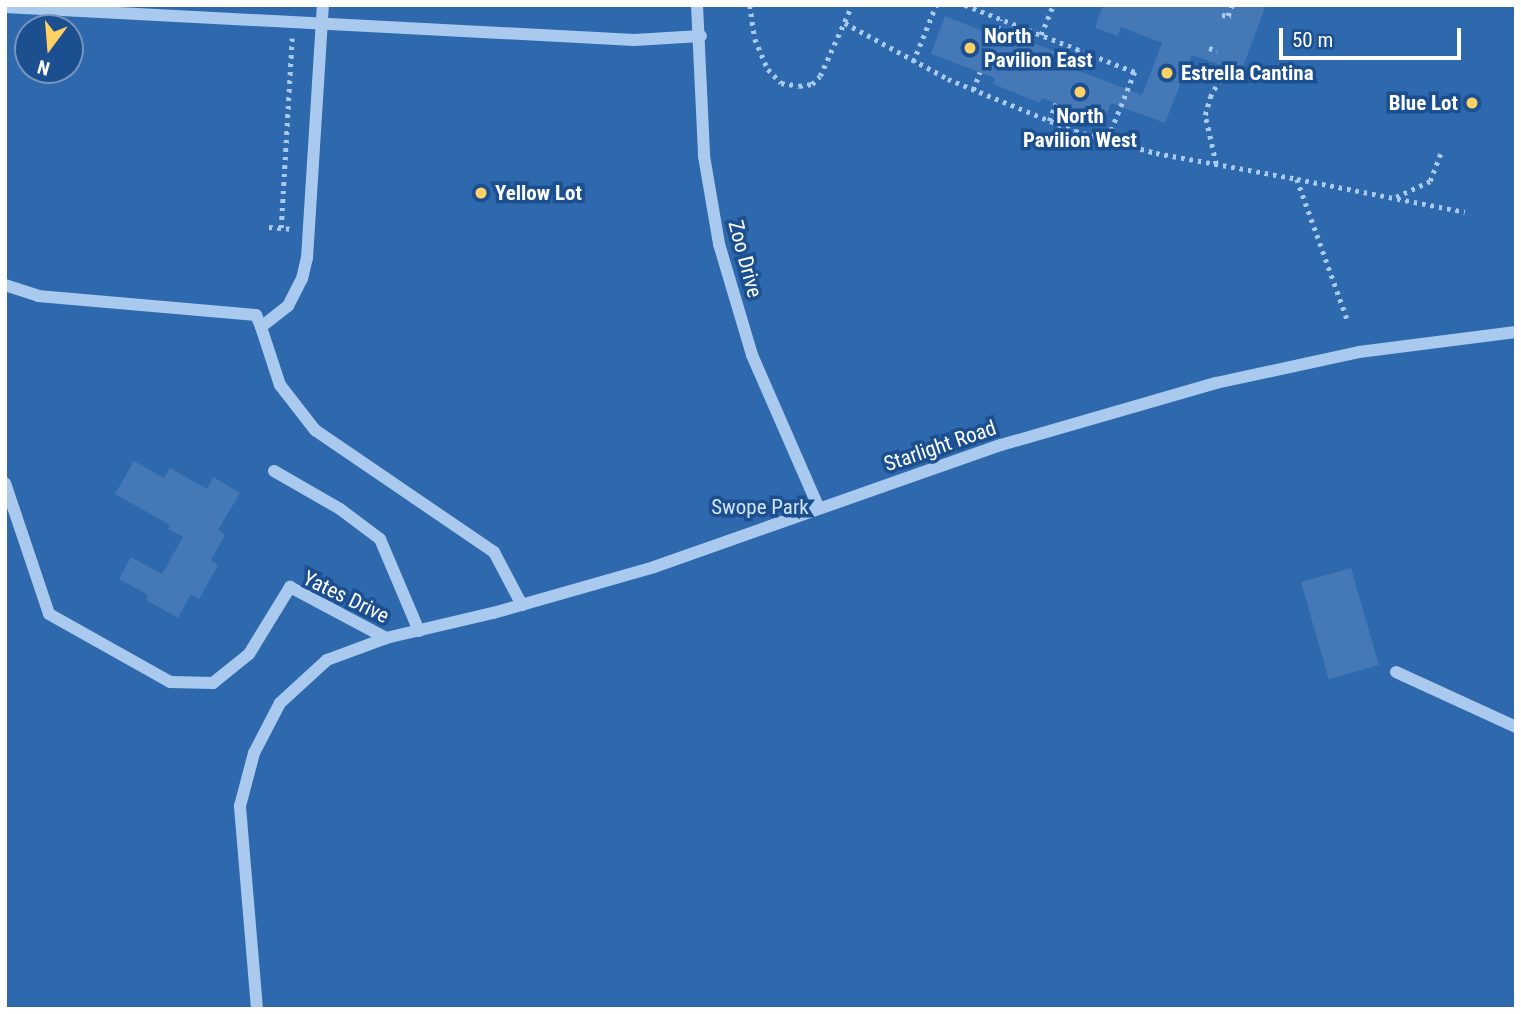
<!DOCTYPE html>
<style>
body{margin:0}
#map{position:relative;width:1521px;height:1014px;overflow:hidden;background:#1b4f8f;font-family:"Roboto Condensed",sans-serif}
div>[style]{position:absolute}
.green>*{inset:0;background:#2e69ad}
.building>*{inset:0;background:#4478b7;transform-origin:0 0}
.path>*{height:4.5px;margin-top:-2.25px;transform-origin:0;background:repeating-linear-gradient(90deg,#a9c9ee 0 3.5px,transparent 0 8.5px)}
.minor>*{height:12px;margin:-6px;padding:0 6px;transform-origin:6px;border-radius:6px;background:#a9c9ee}
.dots>*{width:19px;height:19px;translate:-50% -50%;box-sizing:border-box;border:4px solid #1b4f8f;border-radius:50%}
span{translate:-50% -50%;white-space:nowrap;text-align:center;line-height:1.15;-webkit-text-stroke:7px #1b4f8f;paint-order:stroke}
.poi-label{font-size:21px;color:#fff;font-weight:700}
.left{translate:0 -50%;text-align:left}
.right{translate:-100% -50%;text-align:right}
.street-label{font-size:21px;color:#fff}
.park-label{font-size:21px;color:#cfe3fa}
.frame{position:absolute;inset:0;border:7px solid #fff;pointer-events:none}
.north{position:absolute;left:14px;top:14px;width:70px;height:70px;box-sizing:border-box;background:#1b4f8f;border:2px solid #7695bc;border-radius:50%;rotate:196deg;font-size:19px;font-weight:700;line-height:28px;text-align:center;color:#fff}
.north::after{content:'';display:block;margin:auto;width:24px;height:32px;background:#ffd166;clip-path:polygon(50% 0,100% 100%,50% 72%,0 100%)}
.scale{position:absolute;left:1279px;top:28px;width:182px;height:32px;box-sizing:border-box;border:4px solid #fff;border-top:0;padding-left:9px;font-size:21px;line-height:24px;white-space:nowrap;color:#fff;-webkit-text-stroke:5px #1b4f8f;paint-order:stroke}
</style>
<div id="map">
<div class="green">
<i style="clip-path:polygon(evenodd,5px 5px,1516px 5px,1516px 1009px,5px 1009px,5px 5px,28px 28px,70px 28px,70px 70px,28px 70px,28px 28px)"></i>
</div>
<div class="building">
<i style="clip-path:polygon(1103px 5px,1266px 5px,1241px 72px,1192px 55px,1165px 123px,1111px 103px,1104px 122px,1042px 98px,1040px 103px,993px 84px,995px 78px,931px 54px,945px 16px,1010px 42px,1012px 35px,1059px 53px,1056px 62px,1142px 95px,1162px 43px,1121px 27px,1118px 36px,1095px 28px)"></i>
<i style="clip-path:polygon(134px 461px,164px 478px,170px 468px,207px 489px,213px 477px,240px 493px,218px 530px,225px 535px,211px 560px,218px 565px,199px 599px,191px 594px,178px 618px,146px 600px,148px 595px,119px 579px,131px 557px,162px 574px,183px 537px,168px 529px,170px 525px,115px 494px)"></i>
<i style="left:1351px;top:568px;width:101px;height:52px;rotate:74deg"></i>
</div>
<div class="path">
<i style="left:750px;top:5px;width:34px;rotate:82deg"></i>
<i style="left:755px;top:39px;width:33px;rotate:67deg"></i>
<i style="left:768px;top:69px;width:19px;rotate:47deg"></i>
<i style="left:781px;top:83px;width:18px;rotate:9deg"></i>
<i style="left:799px;top:86px;width:13px;rotate:-9deg"></i>
<i style="left:812px;top:84px;width:11px;rotate:-45deg"></i>
<i style="left:820px;top:76px;width:78px;rotate:-65.7deg"></i>
<i style="left:965px;top:5px;width:183px;rotate:21.5deg"></i>
<i style="left:1135px;top:72px;width:74px;rotate:112.1deg"></i>
<i style="left:1222px;top:15px;width:9px;rotate:6deg"></i>
<i style="left:1228px;top:16px;width:12px;rotate:-70deg"></i>
<i style="left:845px;top:23px;width:117px;rotate:28.5deg"></i>
<i style="left:948px;top:79px;width:137px;rotate:22.3deg"></i>
<i style="left:1075px;top:131px;width:84px;rotate:15.2deg"></i>
<i style="left:1156px;top:153px;width:143px;rotate:10.4deg"></i>
<i style="left:1297px;top:179px;width:149px;rotate:70.3deg"></i>
<i style="left:1041px;top:35px;width:32px;rotate:-68deg"></i>
<i style="left:994px;top:36px;width:18px;rotate:-68deg"></i>
<i style="left:1209px;top:48px;width:9px;rotate:18deg"></i>
<i style="left:913px;top:62px;width:61px;rotate:-68deg"></i>
<i style="left:1071px;top:67px;width:19px;rotate:-69deg"></i>
<i style="left:973px;top:90px;width:19px;rotate:-69deg"></i>
<i style="left:1049px;top:121px;width:19px;rotate:-69deg"></i>
<i style="left:1216px;top:164px;width:50px;rotate:-102.7deg"></i>
<i style="left:1205px;top:115px;width:19px;rotate:-74deg"></i>
<i style="left:1210px;top:97px;width:35px;rotate:-61deg"></i>
<i style="left:1297px;top:179px;width:171px;rotate:11.1deg"></i>
<i style="left:1396px;top:197px;width:38px;rotate:-25deg"></i>
<i style="left:1430px;top:181px;width:31px;rotate:-69deg"></i>
<i style="left:269px;top:227px;width:24px;rotate:5deg"></i>
<i style="left:281px;top:228px;width:190px;rotate:-86.7deg"></i>
</div>
<div class="minor">
<i style="left:697px;top:5px;width:151px;rotate:87.3deg"></i>
<i style="left:704px;top:156px;width:89px;rotate:80.3deg"></i>
<i style="left:719px;top:244px;width:116px;rotate:73.4deg"></i>
<i style="left:752px;top:355px;width:167px;rotate:66.4deg"></i>
<i style="left:5px;top:7px;width:630px;rotate:3deg"></i>
<i style="left:634px;top:40px;width:67px;rotate:-3.4deg"></i>
<i style="left:5px;top:285px;width:35px;rotate:18deg"></i>
<i style="left:38px;top:296px;width:219px;rotate:5deg"></i>
<i style="left:256px;top:315px;width:13px;rotate:67deg"></i>
<i style="left:261px;top:327px;width:34px;rotate:-38deg"></i>
<i style="left:288px;top:306px;width:30px;rotate:-63deg"></i>
<i style="left:302px;top:279px;width:22px;rotate:-77deg"></i>
<i style="left:307px;top:258px;width:254px;rotate:-86.4deg"></i>
<i style="left:261px;top:327px;width:61px;rotate:71.9deg"></i>
<i style="left:280px;top:385px;width:57px;rotate:52.1deg"></i>
<i style="left:315px;top:430px;width:217px;rotate:34.3deg"></i>
<i style="left:494px;top:552px;width:60px;rotate:62.2deg"></i>
<i style="left:274px;top:471px;width:76px;rotate:29.9deg"></i>
<i style="left:340px;top:509px;width:50px;rotate:36.9deg"></i>
<i style="left:380px;top:539px;width:100px;rotate:67deg"></i>
<i style="left:5px;top:483px;width:138px;rotate:71.4deg"></i>
<i style="left:49px;top:614px;width:139px;rotate:29.3deg"></i>
<i style="left:170px;top:682px;width:43px;rotate:1.3deg"></i>
<i style="left:213px;top:683px;width:46px;rotate:-38.9deg"></i>
<i style="left:249px;top:654px;width:79px;rotate:-58.5deg"></i>
<i style="left:290px;top:587px;width:109px;rotate:28deg"></i>
<i style="left:1396px;top:672px;width:132px;rotate:24.6deg"></i>
<i style="left:257px;top:1009px;width:204px;rotate:-94.8deg"></i>
<i style="left:240px;top:806px;width:55px;rotate:-75.2deg"></i>
<i style="left:254px;top:753px;width:56px;rotate:-62.5deg"></i>
<i style="left:280px;top:703px;width:64px;rotate:-42.5deg"></i>
<i style="left:327px;top:660px;width:63px;rotate:-20.4deg"></i>
<i style="left:386px;top:638px;width:110px;rotate:-13.2deg"></i>
<i style="left:493px;top:613px;width:167px;rotate:-15.9deg"></i>
<i style="left:654px;top:567px;width:368px;rotate:-19.4deg"></i>
<i style="left:1001px;top:445px;width:224px;rotate:-16.1deg"></i>
<i style="left:1216px;top:383px;width:146px;rotate:-12.2deg"></i>
<i style="left:1359px;top:352px;width:158px;rotate:-7.3deg"></i>
</div>
<div class="dots">
<i style="left:970px;top:48px;background:#ffd166"></i>
<i style="left:1167px;top:73px;background:#ffd166"></i>
<i style="left:1080px;top:92px;background:#ffd166"></i>
<i style="left:1472px;top:103px;background:#ffd166"></i>
<i style="left:481px;top:193px;background:#ffd166"></i>
</div>
<div class="poi-label">
<span class="left" style="left:984px;top:48px">North<br>Pavilion East</span>
<span class="left" style="left:1181px;top:73px">Estrella Cantina</span>
<span class="right" style="left:1458px;top:103px">Blue Lot</span>
<span style="left:1080px;top:128px">North<br>Pavilion West</span>
<span class="left" style="left:495px;top:193px">Yellow Lot</span>
</div>
<div class="street-label">
<span style="left:745px;top:259px;rotate:75deg">Zoo Drive</span>
<span style="left:940px;top:446px;rotate:-19deg">Starlight Road</span>
<span style="left:346px;top:597px;rotate:26deg">Yates Drive</span>
</div>
<div class="park-label">
<span style="left:760px;top:507px">Swope Park</span>
</div>
<div class="frame"></div>
<div class="north">N</div>
<div class="scale">50 m</div>
</div>
